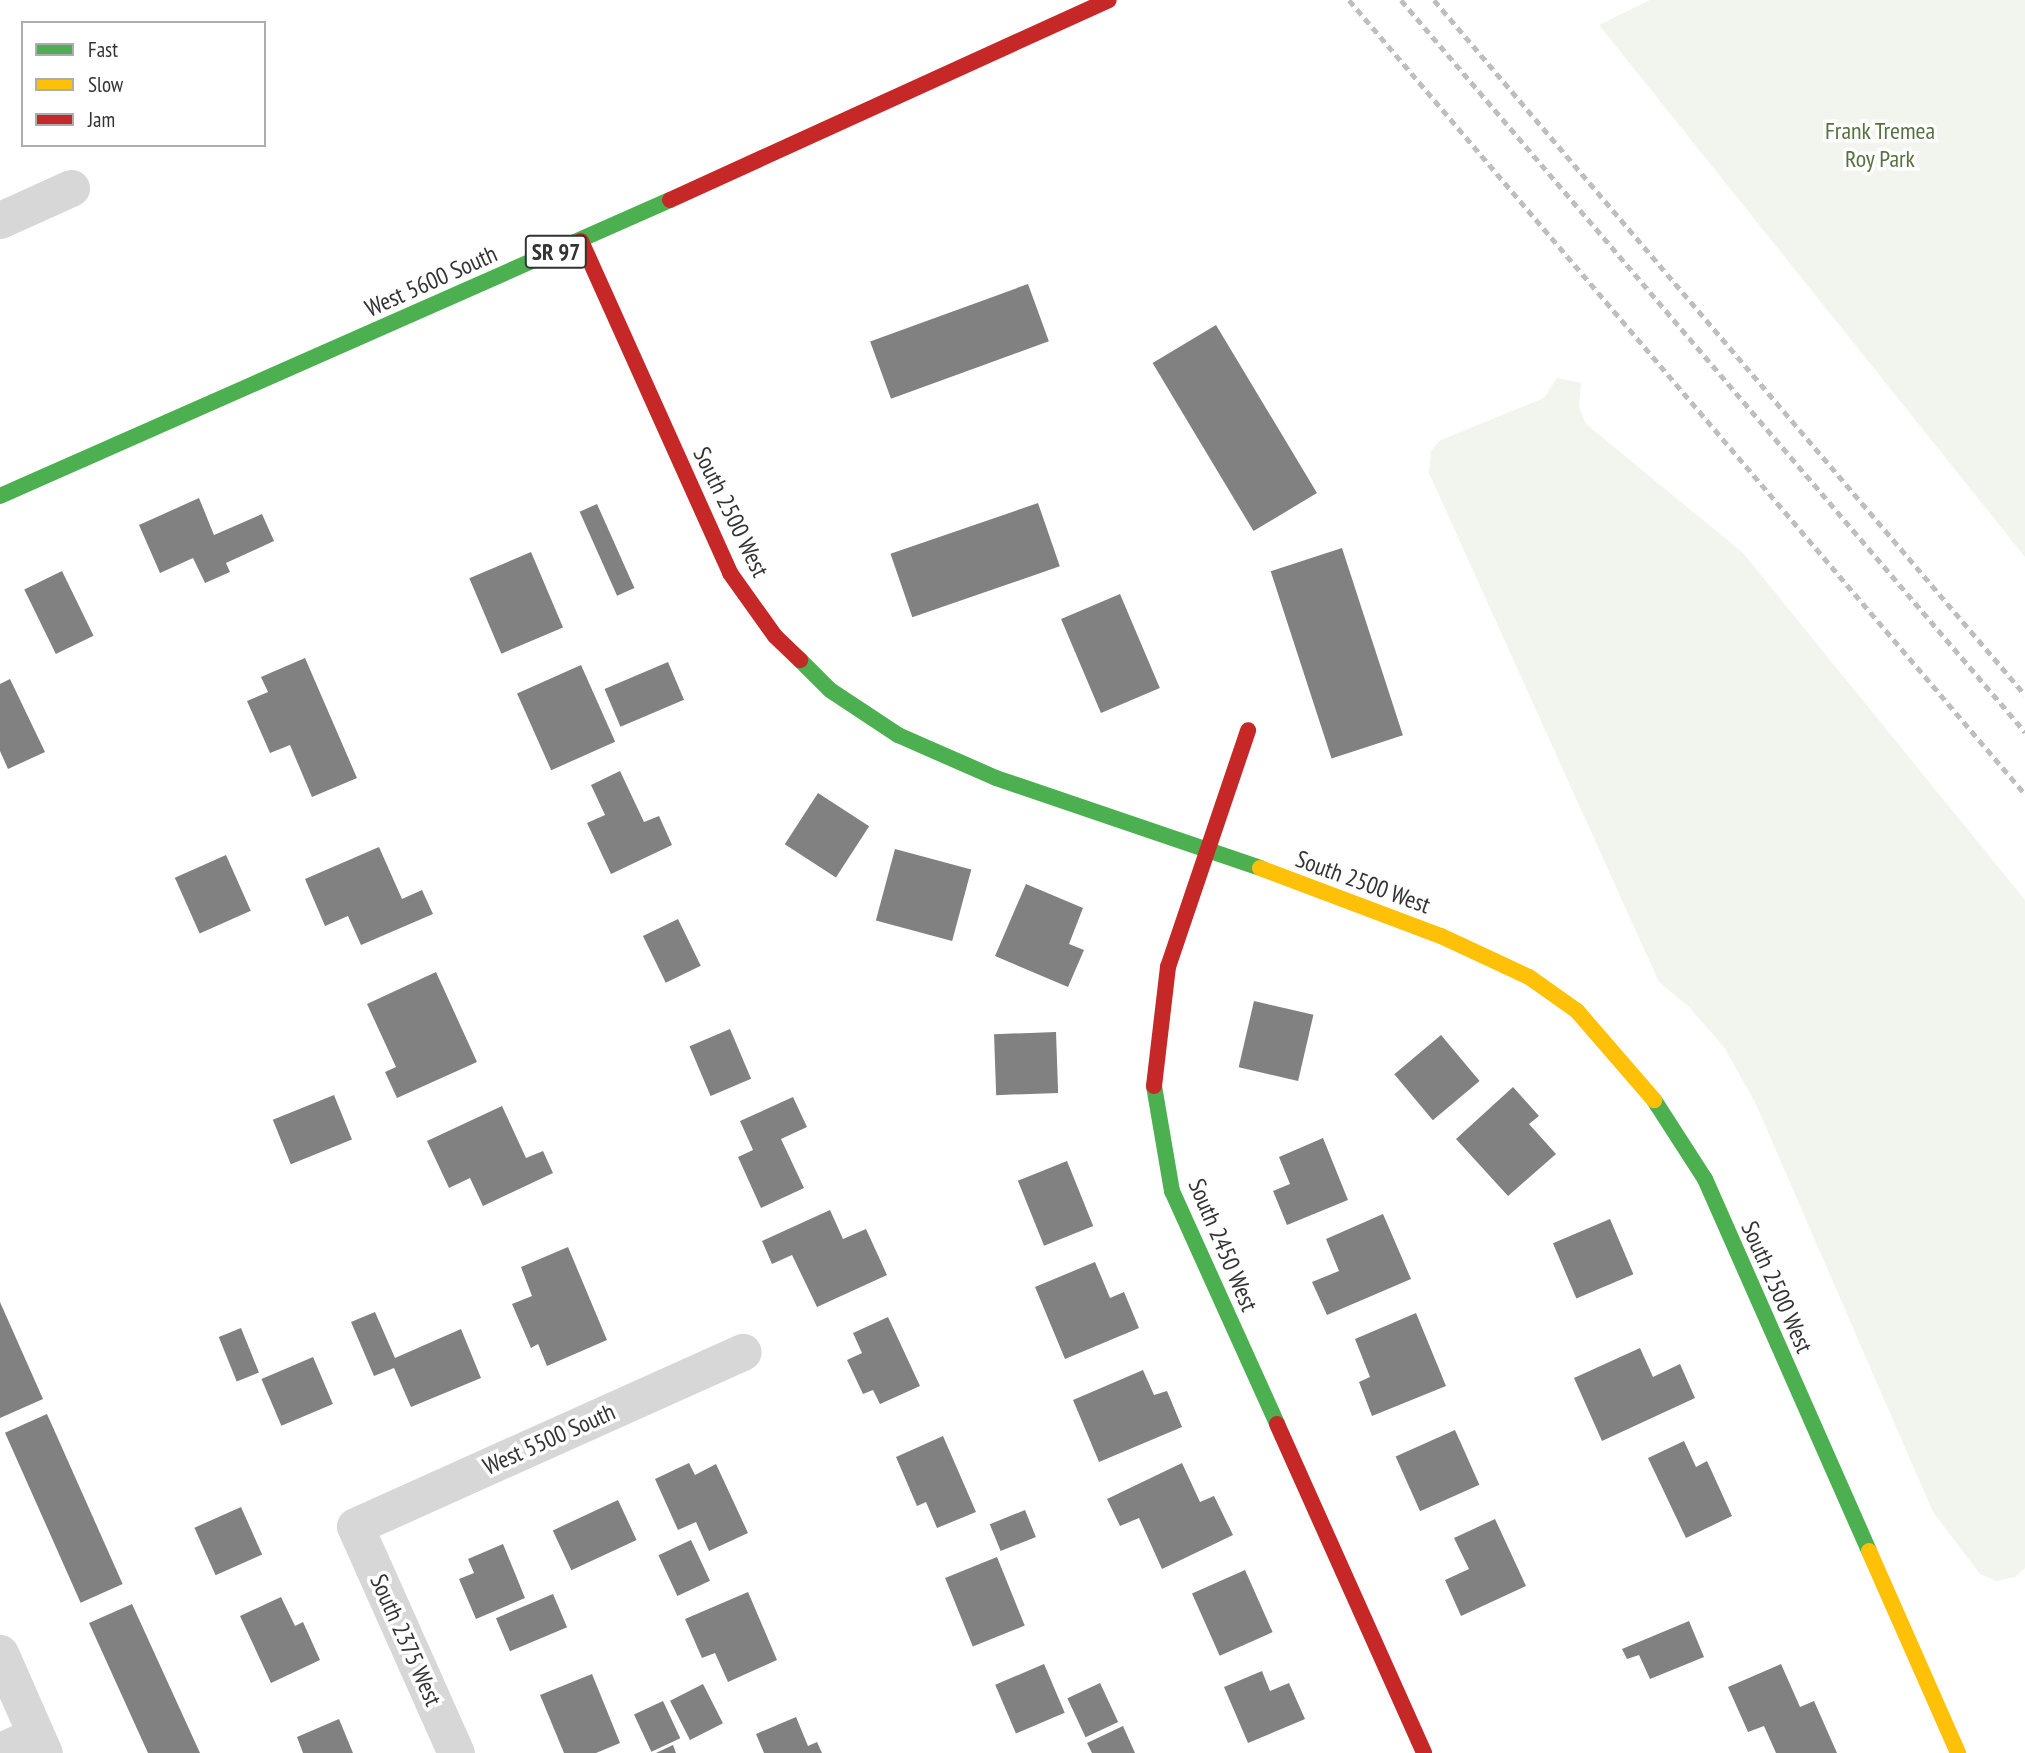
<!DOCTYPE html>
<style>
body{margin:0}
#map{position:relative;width:2025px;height:1753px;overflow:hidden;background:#fff;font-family:"PT Sans Narrow",sans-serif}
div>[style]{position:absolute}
.green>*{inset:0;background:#f1f5ed}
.building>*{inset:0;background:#818181;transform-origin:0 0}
.street>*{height:37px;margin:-18.5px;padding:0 18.5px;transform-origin:18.5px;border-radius:18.5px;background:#d7d7d7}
.fast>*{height:16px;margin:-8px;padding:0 8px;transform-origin:8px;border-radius:8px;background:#4caf50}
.slow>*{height:16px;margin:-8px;padding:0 8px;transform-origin:8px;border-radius:8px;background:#ffc107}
.jam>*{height:16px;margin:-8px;padding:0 8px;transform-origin:8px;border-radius:8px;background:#c62828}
.rail>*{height:5px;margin-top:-2.5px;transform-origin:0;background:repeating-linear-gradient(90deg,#bebebe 0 7px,transparent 0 12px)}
span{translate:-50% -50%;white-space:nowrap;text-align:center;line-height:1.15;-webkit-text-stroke:7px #fff;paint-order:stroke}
.shield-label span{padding:2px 5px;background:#fff;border:2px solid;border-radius:5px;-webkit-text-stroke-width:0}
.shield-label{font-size:23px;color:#333;font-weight:700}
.park-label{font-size:24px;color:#56703f}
.street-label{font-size:24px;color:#333}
.legend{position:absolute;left:21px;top:21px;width:245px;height:126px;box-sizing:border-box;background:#fff;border:2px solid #adadad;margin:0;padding:9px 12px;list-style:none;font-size:21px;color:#333}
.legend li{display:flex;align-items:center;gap:14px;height:35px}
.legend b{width:35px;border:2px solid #adadad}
</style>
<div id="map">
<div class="green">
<i style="clip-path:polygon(1650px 0,2025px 0,2025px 557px,1599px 25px)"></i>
<i style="clip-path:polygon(1557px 378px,1581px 383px,1579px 407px,1586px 424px,1743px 553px,2025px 900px,2025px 1568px,2015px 1577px,1997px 1581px,1980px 1574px,1933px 1512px,1755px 1102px,1724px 1047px,1689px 1007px,1659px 982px,1429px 473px,1431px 451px,1439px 441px,1544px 398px)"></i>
</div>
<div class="building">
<i style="left:1028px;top:284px;width:61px;height:168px;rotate:70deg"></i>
<i style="left:1216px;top:325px;width:196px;height:74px;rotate:59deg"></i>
<i style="clip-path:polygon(199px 498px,214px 535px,262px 514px,274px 541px,226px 563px,230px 572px,205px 583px,193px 558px,160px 573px,139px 525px)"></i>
<i style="left:1038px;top:503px;width:67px;height:156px;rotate:71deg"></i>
<i style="left:597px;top:504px;width:92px;height:19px;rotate:66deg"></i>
<i style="left:1342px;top:548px;width:197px;height:75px;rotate:72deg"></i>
<i style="left:531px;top:552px;width:82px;height:67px;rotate:67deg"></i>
<i style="left:62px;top:571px;width:72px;height:42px;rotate:64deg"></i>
<i style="left:1120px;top:594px;width:102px;height:64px;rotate:67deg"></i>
<i style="clip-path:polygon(305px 658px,357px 778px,312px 797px,290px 745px,270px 753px,247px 701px,268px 692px,261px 677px)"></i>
<i style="left:668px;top:662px;width:41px;height:69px;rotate:67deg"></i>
<i style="left:581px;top:665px;width:84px;height:70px;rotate:66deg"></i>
<i style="clip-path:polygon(10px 679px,45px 752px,8px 769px,0 751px,0 684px)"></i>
<i style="clip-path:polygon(620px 771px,644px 822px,659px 816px,672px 845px,611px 874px,587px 823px,605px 815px,591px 785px)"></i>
<i style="left:818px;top:793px;width:61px;height:61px;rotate:33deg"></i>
<i style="clip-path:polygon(379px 847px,402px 899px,422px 890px,433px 914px,361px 945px,348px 916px,325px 926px,305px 879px)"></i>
<i style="left:895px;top:849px;width:79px;height:74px;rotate:15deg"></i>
<i style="left:226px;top:855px;width:61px;height:56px;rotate:66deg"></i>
<i style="clip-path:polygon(1026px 884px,1083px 908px,1069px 944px,1084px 950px,1068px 987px,995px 956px)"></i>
<i style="left:678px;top:919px;width:52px;height:39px;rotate:64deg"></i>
<i style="clip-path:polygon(436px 972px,477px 1062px,397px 1098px,385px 1072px,396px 1067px,367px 1004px)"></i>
<i style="left:1254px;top:1001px;width:61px;height:68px;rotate:13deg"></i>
<i style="left:730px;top:1029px;width:54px;height:44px;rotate:67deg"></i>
<i style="left:1056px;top:1032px;width:61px;height:62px;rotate:88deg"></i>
<i style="left:1441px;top:1035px;width:60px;height:61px;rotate:50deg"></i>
<i style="clip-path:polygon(1513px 1087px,1539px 1116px,1529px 1124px,1556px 1154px,1508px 1196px,1456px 1139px)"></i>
<i style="left:334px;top:1095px;width:48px;height:66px;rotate:68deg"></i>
<i style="clip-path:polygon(793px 1097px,807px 1127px,781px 1139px,804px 1188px,761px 1208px,738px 1157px,753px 1150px,740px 1121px)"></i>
<i style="clip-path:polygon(502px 1106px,526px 1158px,543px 1151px,553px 1173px,483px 1206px,470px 1178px,449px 1188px,427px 1141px)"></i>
<i style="clip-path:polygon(1323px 1138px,1348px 1200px,1287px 1225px,1273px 1191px,1290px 1184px,1279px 1157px)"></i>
<i style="left:1067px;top:1161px;width:70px;height:53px;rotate:68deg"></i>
<i style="clip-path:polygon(830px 1210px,843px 1239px,866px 1229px,887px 1275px,817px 1307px,792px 1255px,772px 1264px,762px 1241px)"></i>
<i style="clip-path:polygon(1383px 1214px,1411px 1279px,1327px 1315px,1312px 1282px,1339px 1271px,1326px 1239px)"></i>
<i style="left:1610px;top:1219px;width:60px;height:62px;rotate:67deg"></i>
<i style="clip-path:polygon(568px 1247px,607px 1340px,547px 1366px,538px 1344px,531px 1348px,512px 1304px,532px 1296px,521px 1267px)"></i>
<i style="clip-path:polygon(1095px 1262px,1110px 1298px,1124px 1292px,1139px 1328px,1065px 1359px,1035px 1287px)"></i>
<i style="clip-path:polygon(0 1302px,43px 1399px,0 1418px)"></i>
<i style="clip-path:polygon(375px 1312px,395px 1358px,461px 1329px,481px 1378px,411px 1407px,394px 1368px,374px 1376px,351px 1322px)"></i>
<i style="clip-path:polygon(1416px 1313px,1446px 1386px,1372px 1416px,1359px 1382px,1370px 1377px,1355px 1339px)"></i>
<i style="clip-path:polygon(888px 1317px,920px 1386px,880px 1404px,873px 1390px,863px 1394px,847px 1360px,862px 1353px,853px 1333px)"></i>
<i style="left:241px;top:1328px;width:48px;height:24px;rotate:68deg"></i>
<i style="clip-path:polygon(1640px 1348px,1653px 1377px,1680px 1364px,1695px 1398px,1602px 1441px,1574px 1378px)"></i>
<i style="left:313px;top:1357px;width:51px;height:56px;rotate:67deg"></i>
<i style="clip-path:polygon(1143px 1370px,1154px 1395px,1167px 1391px,1182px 1427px,1099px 1462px,1073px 1400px)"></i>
<i style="left:47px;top:1414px;width:186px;height:46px;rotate:66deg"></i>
<i style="left:1455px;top:1430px;width:60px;height:65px;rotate:66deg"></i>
<i style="clip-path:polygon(943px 1436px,976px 1512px,937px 1528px,926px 1502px,917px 1506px,896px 1457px)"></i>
<i style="clip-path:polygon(1684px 1441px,1696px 1467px,1707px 1461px,1732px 1516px,1686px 1538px,1648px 1458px)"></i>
<i style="clip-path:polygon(689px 1463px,695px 1475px,716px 1464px,748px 1533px,709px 1551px,696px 1522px,678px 1530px,655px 1479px)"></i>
<i style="clip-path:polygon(1182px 1463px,1200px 1502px,1214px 1496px,1233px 1535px,1162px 1569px,1139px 1518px,1120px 1526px,1107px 1499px)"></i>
<i style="left:618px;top:1500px;width:44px;height:72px;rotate:65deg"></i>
<i style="left:241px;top:1507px;width:52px;height:51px;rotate:66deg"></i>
<i style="left:1025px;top:1510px;width:29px;height:38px;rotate:68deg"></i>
<i style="clip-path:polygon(1495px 1519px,1526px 1586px,1461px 1616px,1445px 1580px,1469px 1569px,1454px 1538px)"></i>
<i style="left:691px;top:1540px;width:45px;height:36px;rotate:65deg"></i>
<i style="clip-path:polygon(503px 1544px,525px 1598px,476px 1619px,459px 1579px,474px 1573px,468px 1559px)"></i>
<i style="left:997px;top:1557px;width:74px;height:56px;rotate:68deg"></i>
<i style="left:1245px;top:1570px;width:68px;height:58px;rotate:66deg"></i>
<i style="clip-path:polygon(748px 1592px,777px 1660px,728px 1682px,715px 1653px,702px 1658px,685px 1619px)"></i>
<i style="left:553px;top:1594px;width:36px;height:62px;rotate:67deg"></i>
<i style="clip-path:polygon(281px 1597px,295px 1626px,303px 1622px,320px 1660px,271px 1683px,240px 1616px)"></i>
<i style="clip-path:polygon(132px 1604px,200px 1753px,148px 1753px,89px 1623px)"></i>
<i style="clip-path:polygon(1689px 1621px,1704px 1657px,1650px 1679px,1639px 1655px,1627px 1659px,1622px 1649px)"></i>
<i style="left:1044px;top:1664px;width:53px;height:53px;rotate:67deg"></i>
<i style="clip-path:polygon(1781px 1664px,1800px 1707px,1814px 1701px,1837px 1753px,1776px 1753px,1764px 1726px,1748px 1732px,1728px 1687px)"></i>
<i style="clip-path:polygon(1262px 1671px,1270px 1691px,1289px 1683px,1305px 1719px,1248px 1743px,1224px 1687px)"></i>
<i style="clip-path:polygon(592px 1674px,620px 1743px,596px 1753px,564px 1753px,540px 1695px)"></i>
<i style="left:1100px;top:1683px;width:43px;height:36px;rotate:65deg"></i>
<i style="left:703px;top:1684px;width:44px;height:37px;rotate:63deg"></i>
<i style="left:663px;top:1701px;width:41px;height:32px;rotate:65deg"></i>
<i style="clip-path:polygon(796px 1717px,808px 1746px,817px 1742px,822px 1753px,764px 1753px,756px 1734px)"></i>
<i style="clip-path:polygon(339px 1719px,353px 1753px,303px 1753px,297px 1737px)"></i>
<i style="clip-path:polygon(1123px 1726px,1135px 1753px,1092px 1753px,1087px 1743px)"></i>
<i style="clip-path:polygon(673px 1745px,676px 1753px,656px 1753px)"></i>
</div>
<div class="street">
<i style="left:0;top:220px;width:78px;rotate:-24.3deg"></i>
<i style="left:0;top:1653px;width:109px;rotate:66.3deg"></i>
<i style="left:0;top:1751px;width:39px;rotate:-24deg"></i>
<i style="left:456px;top:1753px;width:248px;rotate:-114deg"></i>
<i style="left:355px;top:1526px;width:425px;rotate:-24.2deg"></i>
</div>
<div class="fast">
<i style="left:0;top:496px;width:732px;rotate:-23.84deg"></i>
<i style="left:800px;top:660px;width:42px;rotate:45deg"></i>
<i style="left:830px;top:690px;width:82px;rotate:33.5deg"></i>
<i style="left:898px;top:735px;width:107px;rotate:23.7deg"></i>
<i style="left:996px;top:778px;width:279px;rotate:18.8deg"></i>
<i style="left:1154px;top:1086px;width:107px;rotate:80.3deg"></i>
<i style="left:1172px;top:1191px;width:256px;rotate:65.7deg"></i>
<i style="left:1654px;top:1100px;width:94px;rotate:57.2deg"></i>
<i style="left:1705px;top:1179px;width:407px;rotate:66.2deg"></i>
</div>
<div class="slow">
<i style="left:1260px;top:868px;width:193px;rotate:20.6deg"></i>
<i style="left:1441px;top:936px;width:97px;rotate:25deg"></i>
<i style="left:1529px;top:977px;width:59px;rotate:35.3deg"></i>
<i style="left:1577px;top:1011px;width:118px;rotate:49.1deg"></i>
<i style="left:1869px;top:1551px;width:221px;rotate:66.2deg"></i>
</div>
<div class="jam">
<i style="left:670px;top:200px;width:482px;rotate:-24.5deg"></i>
<i style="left:581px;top:241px;width:364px;rotate:65.8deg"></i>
<i style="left:730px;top:573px;width:77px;rotate:54.5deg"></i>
<i style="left:775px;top:636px;width:35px;rotate:44deg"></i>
<i style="left:1154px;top:1086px;width:120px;rotate:-83.3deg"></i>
<i style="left:1168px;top:967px;width:250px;rotate:-71.3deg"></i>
<i style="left:1277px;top:1424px;width:360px;rotate:65.9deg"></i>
</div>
<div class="rail">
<i style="left:1349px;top:0;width:1043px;rotate:49.59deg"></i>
<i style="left:1401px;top:0;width:962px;rotate:49.55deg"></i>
<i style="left:1434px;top:0;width:912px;rotate:49.62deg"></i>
</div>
<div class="shield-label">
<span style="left:556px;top:252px">SR 97</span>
</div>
<div class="park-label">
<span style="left:1880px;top:145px">Frank Tremea<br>Roy Park</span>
</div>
<div class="street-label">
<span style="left:431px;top:281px;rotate:-24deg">West 5600 South</span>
<span style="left:731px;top:512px;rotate:64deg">South 2500 West</span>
<span style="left:1363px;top:882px;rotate:20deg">South 2500 West</span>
<span style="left:1223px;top:1245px;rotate:67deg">South 2450 West</span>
<span style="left:1777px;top:1287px;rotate:66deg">South 2500 West</span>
<span style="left:549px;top:1439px;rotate:-24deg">West 5500 South</span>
<span style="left:406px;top:1640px;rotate:66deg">South 2375 West</span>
</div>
<ul class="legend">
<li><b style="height:9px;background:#4caf50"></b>Fast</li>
<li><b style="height:9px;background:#ffc107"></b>Slow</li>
<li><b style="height:9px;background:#c62828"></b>Jam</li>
</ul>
</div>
